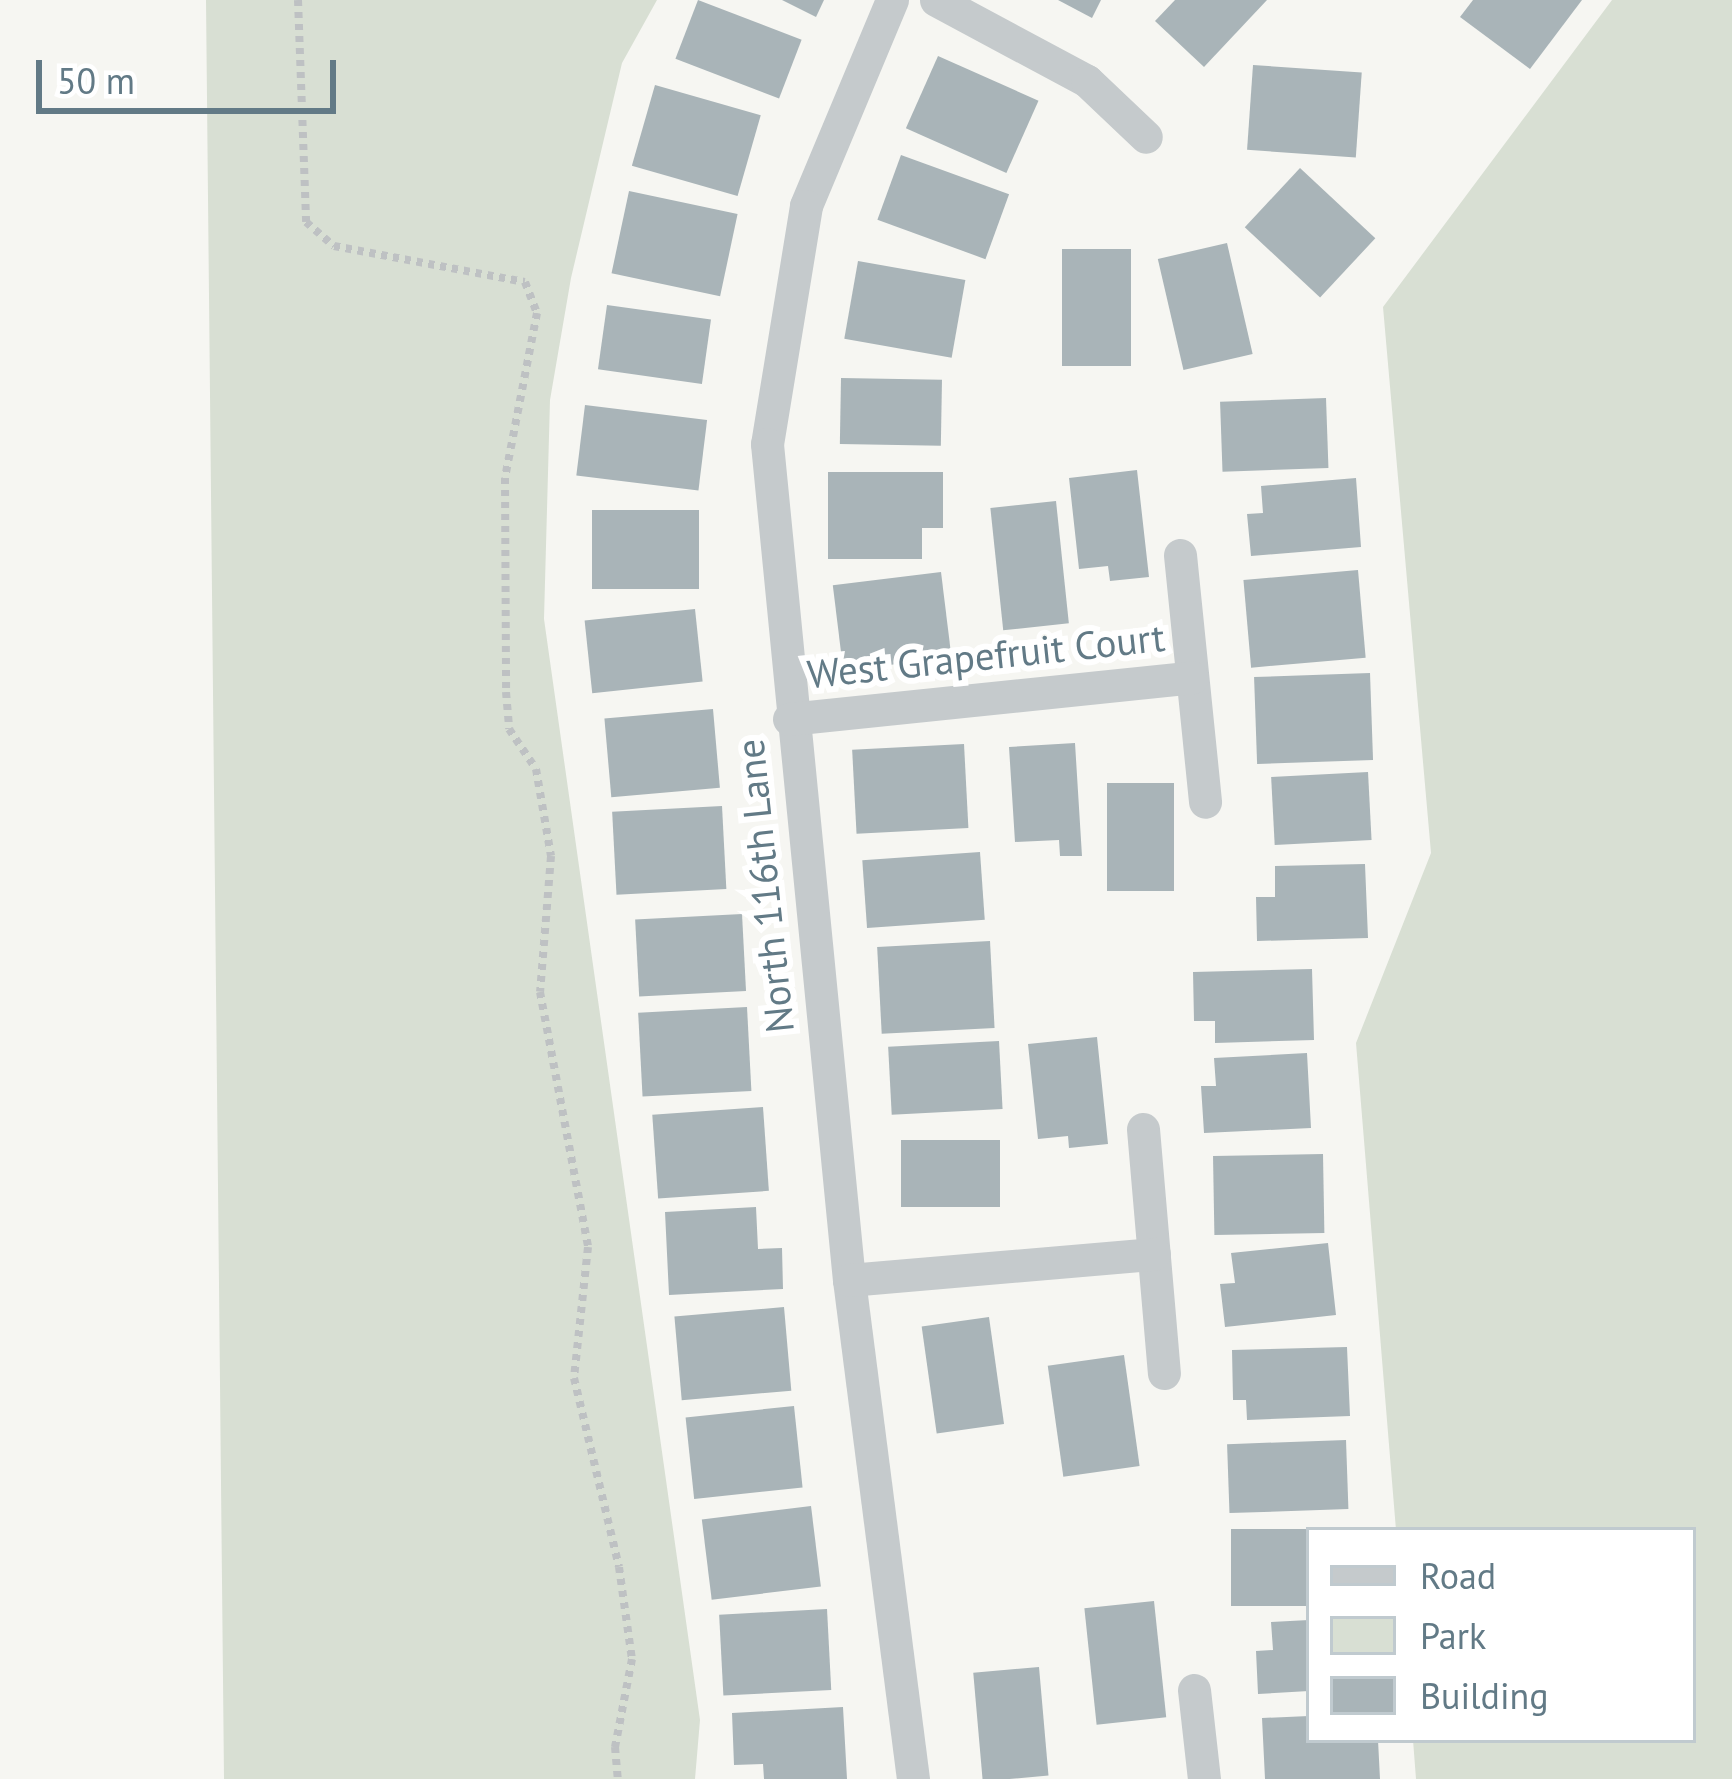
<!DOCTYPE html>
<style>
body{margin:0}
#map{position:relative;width:1732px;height:1779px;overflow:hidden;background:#f6f6f2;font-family:"PT Sans",sans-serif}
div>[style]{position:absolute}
.green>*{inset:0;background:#d8dfd3}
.building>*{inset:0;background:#a9b4b8;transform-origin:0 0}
.path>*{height:8px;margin-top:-4px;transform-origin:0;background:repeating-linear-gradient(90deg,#bec1c3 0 6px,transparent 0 12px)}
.minor>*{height:33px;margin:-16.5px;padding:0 16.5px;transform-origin:16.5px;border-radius:16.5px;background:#c5cacc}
span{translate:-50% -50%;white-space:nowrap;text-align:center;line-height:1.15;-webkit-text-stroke:12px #fff;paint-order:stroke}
.street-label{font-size:39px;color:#627a86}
.legend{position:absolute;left:1306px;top:1527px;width:390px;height:216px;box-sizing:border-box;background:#fff;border:3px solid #c0cacf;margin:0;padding:15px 21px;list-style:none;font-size:36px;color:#627a86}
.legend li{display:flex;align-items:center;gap:24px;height:60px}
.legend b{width:60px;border:3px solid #c0cacf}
.scale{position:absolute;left:36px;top:60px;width:300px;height:54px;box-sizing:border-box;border:6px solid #627a86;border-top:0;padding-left:15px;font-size:36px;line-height:42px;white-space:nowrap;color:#627a86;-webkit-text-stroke:9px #fff;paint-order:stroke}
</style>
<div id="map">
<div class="green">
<i style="clip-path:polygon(206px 0,657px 0,622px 63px,571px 278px,550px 400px,544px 619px,700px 1720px,695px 1779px,224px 1779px)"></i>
<i style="clip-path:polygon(1612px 0,1732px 0,1732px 1779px,1416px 1779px,1413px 1740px,1693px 1740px,1693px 1530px,1396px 1530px,1356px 1043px,1431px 853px,1383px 307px)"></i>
</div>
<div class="building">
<i style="left:698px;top:0;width:111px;height:63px;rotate:21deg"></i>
<i style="clip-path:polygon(782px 0,824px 0,816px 17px)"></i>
<i style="clip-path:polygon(1058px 0,1101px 0,1092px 18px)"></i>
<i style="clip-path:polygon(1175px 0,1267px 0,1204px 67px,1155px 21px)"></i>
<i style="clip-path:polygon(1473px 0,1582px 0,1530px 69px,1460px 17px)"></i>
<i style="left:938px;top:56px;width:110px;height:79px;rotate:24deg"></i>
<i style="left:1253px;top:65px;width:109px;height:85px;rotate:4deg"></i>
<i style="left:655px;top:85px;width:110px;height:84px;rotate:16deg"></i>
<i style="left:901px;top:155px;width:115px;height:69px;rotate:20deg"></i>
<i style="left:1300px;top:168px;width:103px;height:81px;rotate:43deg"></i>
<i style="left:629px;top:191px;width:111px;height:84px;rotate:12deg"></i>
<i style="left:1227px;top:243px;width:114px;height:71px;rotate:77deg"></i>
<i style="left:1062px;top:249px;width:69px;height:117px"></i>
<i style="left:858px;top:261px;width:109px;height:79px;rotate:10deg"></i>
<i style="left:607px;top:305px;width:105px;height:65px;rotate:8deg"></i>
<i style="left:841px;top:378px;width:101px;height:66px;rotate:1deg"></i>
<i style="left:1326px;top:398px;width:70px;height:106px;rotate:88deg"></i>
<i style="left:585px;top:405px;width:123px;height:71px;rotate:7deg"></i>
<i style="clip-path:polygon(1137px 470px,1149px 577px,1110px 581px,1108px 566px,1079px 569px,1069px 478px)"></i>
<i style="clip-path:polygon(828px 472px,943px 472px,943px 528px,922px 528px,922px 559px,828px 559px)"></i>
<i style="clip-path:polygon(1356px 478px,1361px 547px,1251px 556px,1247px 514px,1263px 513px,1261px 486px)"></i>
<i style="left:1056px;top:501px;width:123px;height:66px;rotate:84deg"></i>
<i style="left:592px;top:510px;width:107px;height:79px"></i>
<i style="left:1358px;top:570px;width:88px;height:115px;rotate:85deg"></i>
<i style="left:941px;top:572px;width:86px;height:109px;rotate:83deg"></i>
<i style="left:695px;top:609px;width:73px;height:111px;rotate:84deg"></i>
<i style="left:1370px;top:673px;width:87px;height:116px;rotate:88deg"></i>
<i style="left:713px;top:709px;width:79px;height:109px;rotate:85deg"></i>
<i style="clip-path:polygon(1075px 743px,1082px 856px,1060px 856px,1059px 840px,1015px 842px,1009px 747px)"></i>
<i style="left:964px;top:744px;width:84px;height:112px;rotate:87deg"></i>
<i style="left:1368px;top:772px;width:68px;height:97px;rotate:87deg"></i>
<i style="left:1174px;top:783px;width:108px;height:67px;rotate:90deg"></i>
<i style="left:722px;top:806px;width:83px;height:110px;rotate:87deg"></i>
<i style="left:980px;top:852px;width:68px;height:118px;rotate:86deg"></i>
<i style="clip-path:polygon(1365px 864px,1368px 938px,1257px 941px,1256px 897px,1275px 897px,1275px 866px)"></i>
<i style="left:742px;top:914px;width:77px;height:107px;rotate:87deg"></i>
<i style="left:990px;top:941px;width:87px;height:113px;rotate:87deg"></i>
<i style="clip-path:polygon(1312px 969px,1314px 1040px,1215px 1043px,1215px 1021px,1194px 1021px,1193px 972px)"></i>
<i style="left:747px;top:1007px;width:84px;height:109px;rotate:87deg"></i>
<i style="clip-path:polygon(1097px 1037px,1108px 1144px,1069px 1148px,1068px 1136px,1038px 1139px,1028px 1044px)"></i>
<i style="left:999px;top:1041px;width:68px;height:111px;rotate:87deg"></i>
<i style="clip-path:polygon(1307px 1053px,1311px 1128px,1204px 1133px,1201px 1086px,1216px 1086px,1214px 1058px)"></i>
<i style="left:763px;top:1107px;width:84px;height:111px;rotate:86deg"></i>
<i style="left:901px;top:1140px;width:99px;height:67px"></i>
<i style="left:1323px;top:1154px;width:79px;height:110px;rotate:89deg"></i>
<i style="clip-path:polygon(756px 1207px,758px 1249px,782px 1248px,783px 1289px,669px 1295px,665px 1212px)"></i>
<i style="clip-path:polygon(1328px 1243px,1336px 1315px,1225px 1327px,1220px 1284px,1235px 1283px,1231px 1253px)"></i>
<i style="left:784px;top:1307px;width:84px;height:110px;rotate:85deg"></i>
<i style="left:989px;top:1317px;width:108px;height:68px;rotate:82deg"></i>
<i style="clip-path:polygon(1347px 1347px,1350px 1416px,1247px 1420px,1246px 1400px,1233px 1400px,1232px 1350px)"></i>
<i style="left:1124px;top:1355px;width:112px;height:77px;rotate:82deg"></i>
<i style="left:794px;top:1406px;width:82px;height:109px;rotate:84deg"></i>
<i style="left:1346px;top:1440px;width:69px;height:119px;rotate:88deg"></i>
<i style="left:811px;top:1506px;width:81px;height:110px;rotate:83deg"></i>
<i style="left:1309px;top:1529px;width:77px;height:78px;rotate:90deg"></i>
<i style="left:1154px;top:1601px;width:117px;height:70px;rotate:84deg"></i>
<i style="left:827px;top:1609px;width:81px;height:108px;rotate:87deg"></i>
<i style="clip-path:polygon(1309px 1620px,1309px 1691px,1258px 1694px,1256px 1651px,1273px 1650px,1271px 1622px)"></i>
<i style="left:1039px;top:1667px;width:109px;height:66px;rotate:85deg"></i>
<i style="clip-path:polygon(843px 1707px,847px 1779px,764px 1779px,763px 1764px,734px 1765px,732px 1713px)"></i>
<i style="clip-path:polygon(1309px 1716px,1309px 1740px,1378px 1740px,1380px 1779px,1265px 1779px,1262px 1718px)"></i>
</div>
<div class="path">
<i style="left:298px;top:0;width:222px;rotate:87.9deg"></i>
<i style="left:306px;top:222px;width:37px;rotate:41deg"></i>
<i style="left:334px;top:246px;width:194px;rotate:10.7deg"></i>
<i style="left:525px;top:282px;width:33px;rotate:69deg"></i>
<i style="left:537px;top:313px;width:168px;rotate:101deg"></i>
<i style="left:505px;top:478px;width:214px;rotate:89.7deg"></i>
<i style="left:506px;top:692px;width:37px;rotate:85deg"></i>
<i style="left:509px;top:729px;width:48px;rotate:56deg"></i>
<i style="left:536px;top:769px;width:88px;rotate:80.2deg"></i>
<i style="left:551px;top:856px;width:136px;rotate:94.6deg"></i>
<i style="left:540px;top:992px;width:259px;rotate:79.3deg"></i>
<i style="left:588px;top:1247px;width:132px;rotate:96.1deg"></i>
<i style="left:574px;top:1378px;width:194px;rotate:76.6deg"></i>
<i style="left:619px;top:1567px;width:93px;rotate:82deg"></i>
<i style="left:632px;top:1659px;width:90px;rotate:100.9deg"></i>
<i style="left:615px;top:1747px;width:32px;rotate:85deg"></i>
</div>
<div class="minor">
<i style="left:892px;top:0;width:223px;rotate:112.7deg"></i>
<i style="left:806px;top:206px;width:241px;rotate:99.3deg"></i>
<i style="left:767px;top:444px;width:840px;rotate:84.4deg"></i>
<i style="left:849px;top:1280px;width:503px;rotate:82.69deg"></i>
<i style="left:936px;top:0;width:171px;rotate:28.2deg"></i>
<i style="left:1087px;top:81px;width:81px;rotate:43.5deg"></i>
<i style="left:1180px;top:555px;width:248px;rotate:84.2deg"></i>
<i style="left:789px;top:719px;width:405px;rotate:-5.9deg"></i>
<i style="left:1143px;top:1129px;width:245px;rotate:85.1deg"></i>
<i style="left:849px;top:1280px;width:306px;rotate:-4.9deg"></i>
<i style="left:1194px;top:1690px;width:90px;rotate:83.6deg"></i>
</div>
<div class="street-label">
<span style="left:986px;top:656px;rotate:-6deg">West Grapefruit Court</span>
<span style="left:765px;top:886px;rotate:-96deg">North 116th Lane</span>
</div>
<ul class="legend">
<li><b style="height:15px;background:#c5cacc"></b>Road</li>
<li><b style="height:33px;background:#d8dfd3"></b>Park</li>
<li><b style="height:33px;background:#a9b4b8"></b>Building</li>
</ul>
<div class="scale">50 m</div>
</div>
